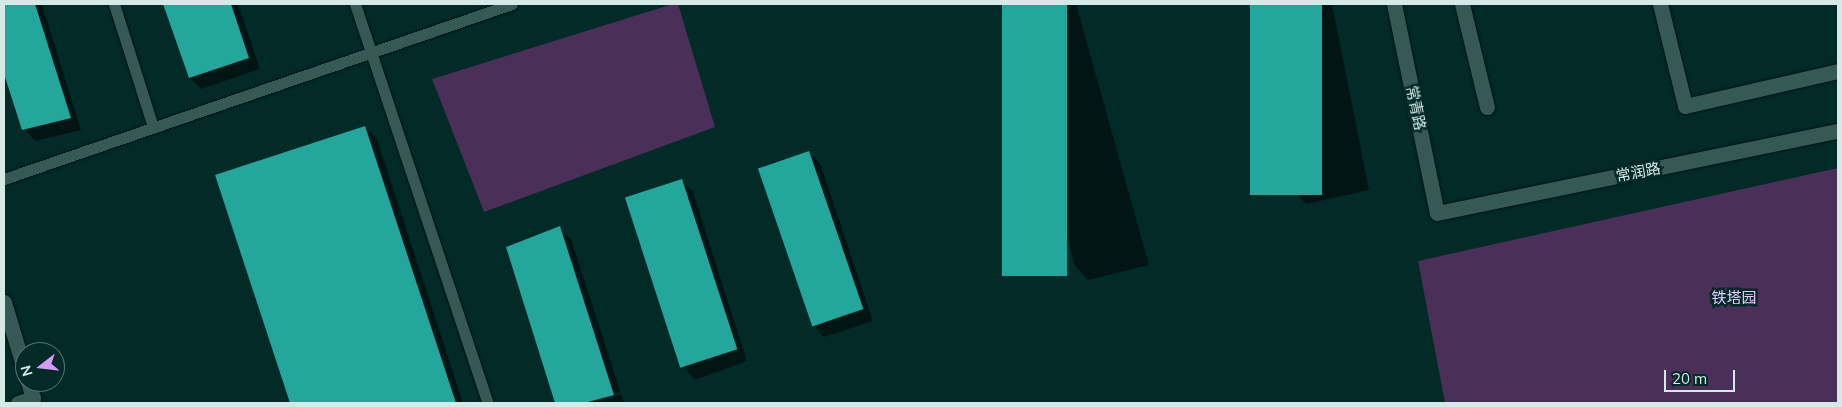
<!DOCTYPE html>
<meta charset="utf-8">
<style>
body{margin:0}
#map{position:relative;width:1842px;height:407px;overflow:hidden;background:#022a27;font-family:Mulish,"Noto Sans SC",sans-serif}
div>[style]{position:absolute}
.green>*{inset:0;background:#4a2f58}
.shadow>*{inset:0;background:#0007}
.building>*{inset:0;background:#23a69c;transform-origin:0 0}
.roads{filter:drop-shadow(0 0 1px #00110f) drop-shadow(0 0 1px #00110f)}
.lane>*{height:11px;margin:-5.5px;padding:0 5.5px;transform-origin:5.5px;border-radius:5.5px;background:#355a56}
.street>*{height:15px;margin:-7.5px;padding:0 7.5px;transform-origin:7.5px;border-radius:7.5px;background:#355a56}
.secondary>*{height:15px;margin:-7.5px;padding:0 7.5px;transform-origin:7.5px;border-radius:7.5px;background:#355a56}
span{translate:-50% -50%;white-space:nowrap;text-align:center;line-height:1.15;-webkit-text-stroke:5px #022a27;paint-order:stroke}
.street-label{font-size:15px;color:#d5e9e6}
.park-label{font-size:15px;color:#ebc8fe}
.frame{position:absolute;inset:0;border:5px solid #d5e9e6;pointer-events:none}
.north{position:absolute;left:15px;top:342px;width:50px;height:50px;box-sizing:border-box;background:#022a27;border:1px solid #567673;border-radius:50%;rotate:254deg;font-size:14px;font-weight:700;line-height:20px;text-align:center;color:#d5e9e6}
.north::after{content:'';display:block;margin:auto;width:18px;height:22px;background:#d89af8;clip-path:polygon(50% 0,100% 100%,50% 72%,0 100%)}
.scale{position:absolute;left:1664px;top:370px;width:71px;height:22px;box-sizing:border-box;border:2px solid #d5e9e6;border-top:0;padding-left:6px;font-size:15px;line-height:18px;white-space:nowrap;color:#d5e9e6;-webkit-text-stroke:4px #022a27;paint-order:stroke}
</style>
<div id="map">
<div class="green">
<i style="clip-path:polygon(673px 4px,678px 4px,715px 127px,484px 212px,432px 79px)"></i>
<i style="clip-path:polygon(1838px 168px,1838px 403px,1445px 403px,1418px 261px)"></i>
</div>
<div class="shadow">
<i style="clip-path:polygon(4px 4px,42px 4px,81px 130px,35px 141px,24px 129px,4px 71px)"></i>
<i style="clip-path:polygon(165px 4px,238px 4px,260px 69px,201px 89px,190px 78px)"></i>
<i style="clip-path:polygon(1003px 4px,1076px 4px,1149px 265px,1088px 280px,1075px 266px)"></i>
<i style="clip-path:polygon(1251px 4px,1332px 4px,1369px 190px,1306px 204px,1292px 190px)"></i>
<i style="clip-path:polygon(365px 127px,377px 139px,463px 403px,291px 403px,216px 176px)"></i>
<i style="clip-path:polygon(809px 152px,820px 163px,873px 321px,824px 337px,813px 325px)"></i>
<i style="clip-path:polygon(682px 181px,693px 192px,747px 361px,695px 380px,684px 368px)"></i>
<i style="clip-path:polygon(559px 228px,571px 239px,624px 403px,588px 403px,621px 394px,620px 392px,579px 403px,556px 403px,508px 248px)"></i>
</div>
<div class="building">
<i style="clip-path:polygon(4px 4px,35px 4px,71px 118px,22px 130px,4px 74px)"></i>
<i style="clip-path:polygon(163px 4px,231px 4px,249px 58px,189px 78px)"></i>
<i style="left:1002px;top:4px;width:65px;height:272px"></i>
<i style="left:1250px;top:4px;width:72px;height:191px"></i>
<i style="clip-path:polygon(365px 126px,456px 403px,290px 403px,215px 175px)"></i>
<i style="left:809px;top:151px;width:167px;height:54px;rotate:71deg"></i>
<i style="left:682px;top:179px;width:179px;height:60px;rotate:72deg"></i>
<i style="clip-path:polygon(560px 226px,614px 395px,584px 403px,555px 403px,506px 247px)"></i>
</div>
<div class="roads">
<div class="lane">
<i style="left:114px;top:4px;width:129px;rotate:72.4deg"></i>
<i style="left:355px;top:4px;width:421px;rotate:71.6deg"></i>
<i style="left:4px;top:179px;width:537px;rotate:-19.01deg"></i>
</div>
<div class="street">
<i style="left:1462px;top:4px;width:106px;rotate:76.4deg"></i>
<i style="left:1660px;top:4px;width:105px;rotate:76.2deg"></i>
<i style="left:1685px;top:106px;width:157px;rotate:-12.9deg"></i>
<i style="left:4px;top:302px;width:73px;rotate:73.3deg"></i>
<i style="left:18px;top:403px;width:16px;rotate:-18deg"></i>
<i style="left:33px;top:398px;width:17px;rotate:-107deg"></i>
</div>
<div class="secondary">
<i style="left:1394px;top:4px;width:213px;rotate:78.4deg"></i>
<i style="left:1437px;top:213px;width:409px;rotate:-11.6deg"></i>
</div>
</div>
<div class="street-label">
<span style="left:1416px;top:108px;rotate:78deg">常青路</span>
<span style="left:1638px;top:172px;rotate:-11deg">常润路</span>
</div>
<div class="park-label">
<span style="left:1734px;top:298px">铁塔园</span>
</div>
<div class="frame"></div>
<div class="north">N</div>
<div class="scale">20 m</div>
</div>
